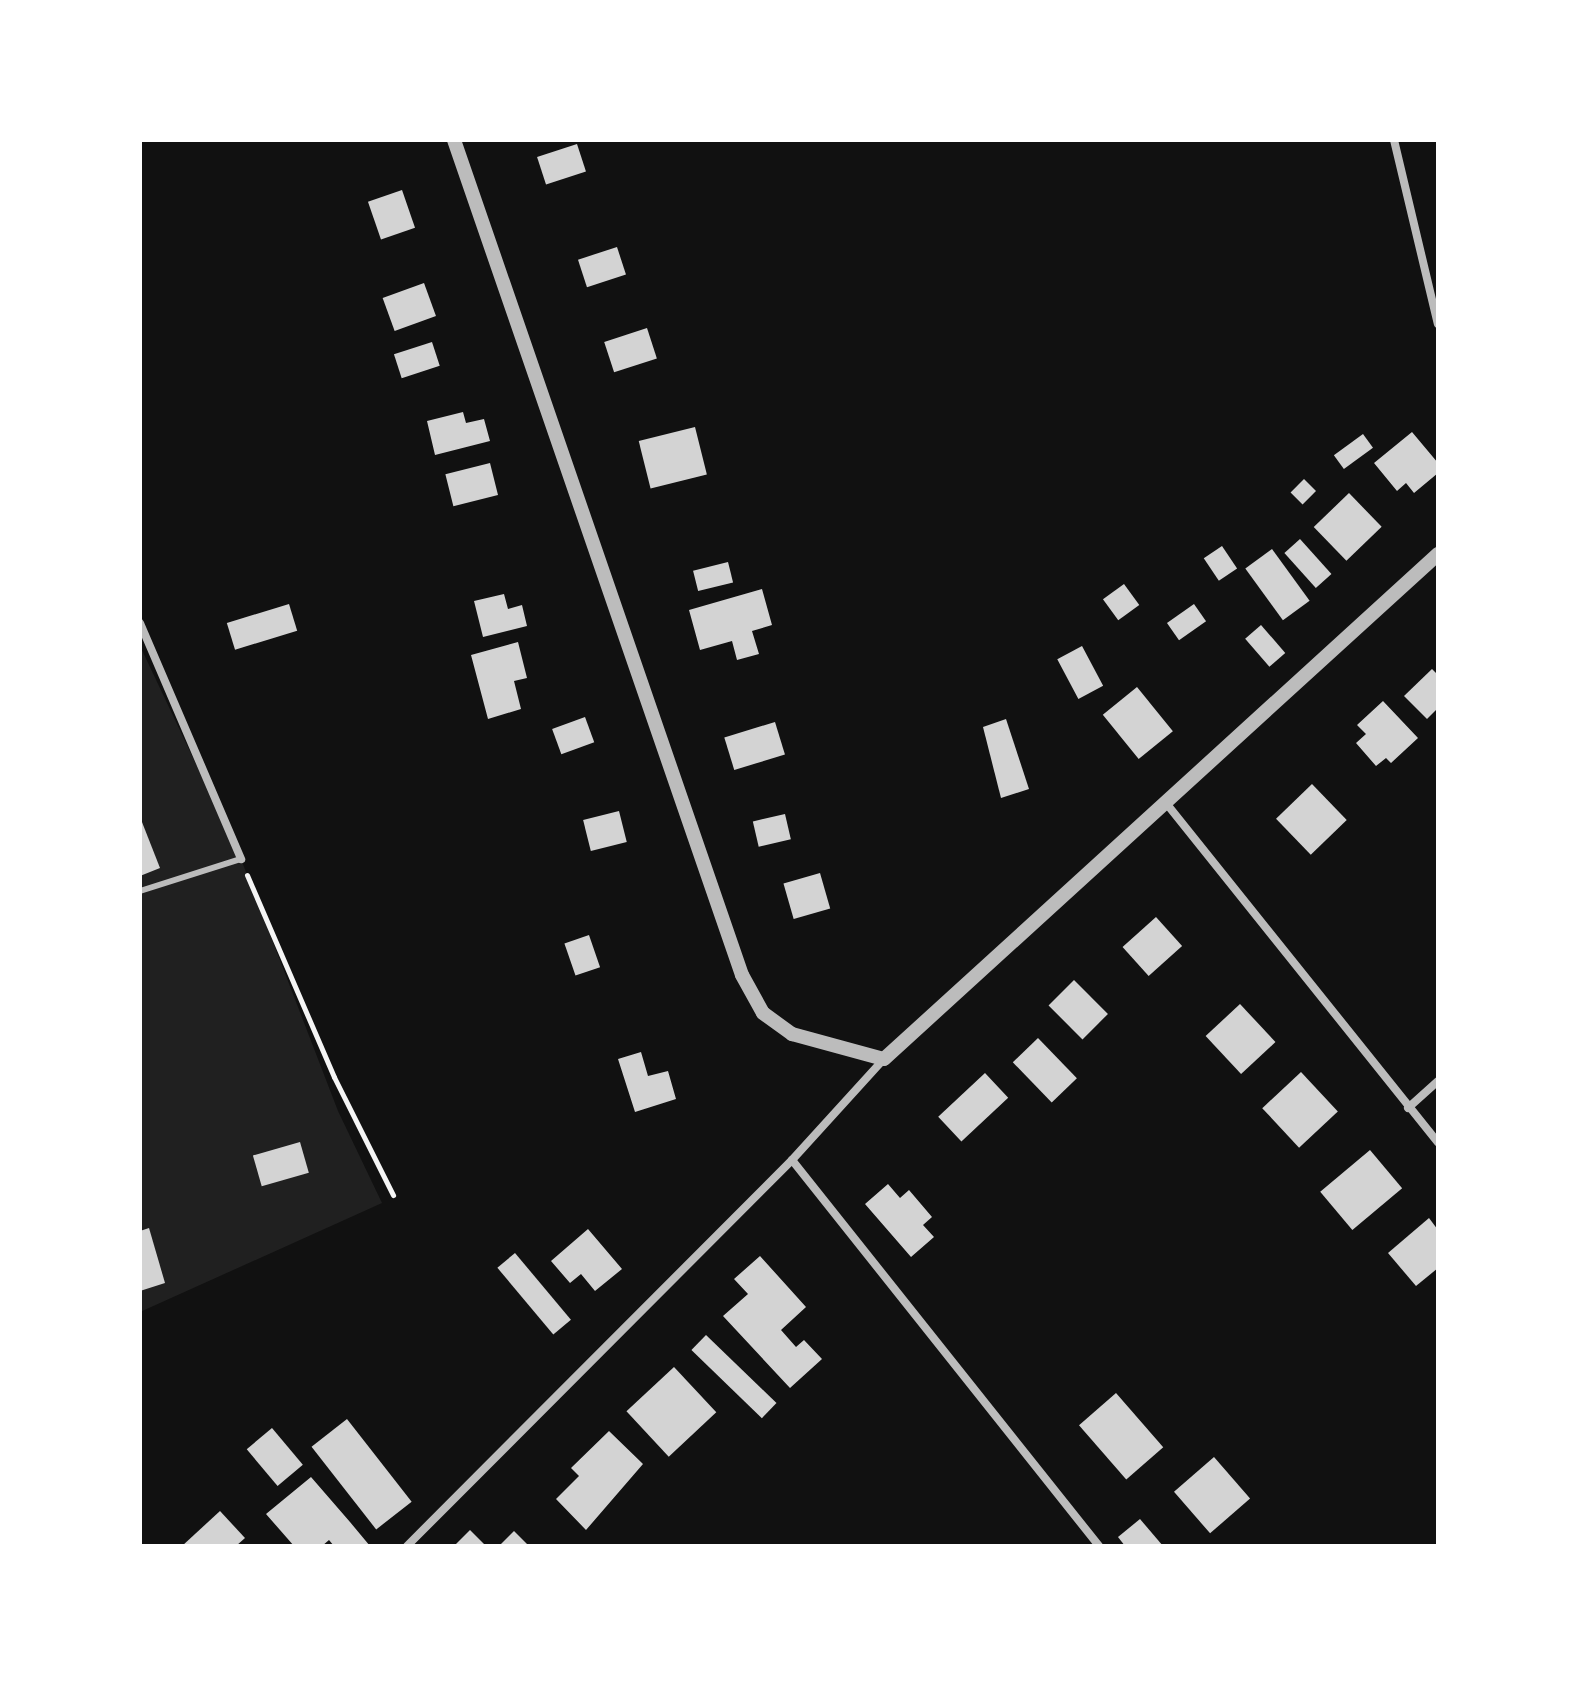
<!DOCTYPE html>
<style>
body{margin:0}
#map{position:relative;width:1578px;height:1686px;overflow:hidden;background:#111;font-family:Manrope,sans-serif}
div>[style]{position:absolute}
.green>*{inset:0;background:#202020}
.building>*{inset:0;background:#d3d3d3;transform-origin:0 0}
.path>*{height:5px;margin:-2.5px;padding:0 2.5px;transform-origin:2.5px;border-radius:2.5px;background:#f5f5f5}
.service>*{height:6px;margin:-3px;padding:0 3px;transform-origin:3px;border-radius:3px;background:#bcbcbc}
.minor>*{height:8px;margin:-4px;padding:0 4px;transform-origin:4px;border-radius:4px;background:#bcbcbc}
.tertiary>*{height:14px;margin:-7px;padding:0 7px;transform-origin:7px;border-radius:7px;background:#bcbcbc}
span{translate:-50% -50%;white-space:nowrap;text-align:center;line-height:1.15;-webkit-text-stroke:8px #fff;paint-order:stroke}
.frame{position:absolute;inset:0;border:142px solid #fff;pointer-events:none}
</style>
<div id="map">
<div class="green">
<i style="clip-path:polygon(140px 646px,241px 859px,338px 1111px,382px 1203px,140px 1312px)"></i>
</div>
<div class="building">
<i style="left:577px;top:144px;width:29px;height:42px;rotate:72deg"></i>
<i style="left:402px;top:190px;width:40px;height:36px;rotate:71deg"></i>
<i style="left:617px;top:247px;width:29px;height:41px;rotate:72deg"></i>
<i style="left:424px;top:283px;width:35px;height:44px;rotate:70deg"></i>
<i style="left:647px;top:328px;width:32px;height:45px;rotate:72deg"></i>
<i style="left:432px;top:342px;width:25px;height:40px;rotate:72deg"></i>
<i style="clip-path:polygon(463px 412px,466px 423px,484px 419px,490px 441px,435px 455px,427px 421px)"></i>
<i style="left:695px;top:427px;width:49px;height:58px;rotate:76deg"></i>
<i style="clip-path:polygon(1412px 432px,1438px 463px,1438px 473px,1414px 493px,1406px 483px,1397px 491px,1374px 463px)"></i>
<i style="left:1363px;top:434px;width:17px;height:36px;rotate:54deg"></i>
<i style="left:490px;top:463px;width:33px;height:46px;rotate:76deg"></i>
<i style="left:1304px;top:479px;width:17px;height:19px;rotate:45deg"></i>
<i style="left:1349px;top:493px;width:47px;height:49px;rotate:46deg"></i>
<i style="left:1300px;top:539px;width:47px;height:21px;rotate:48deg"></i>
<i style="left:1222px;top:546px;width:27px;height:22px;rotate:56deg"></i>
<i style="left:1272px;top:549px;width:64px;height:33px;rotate:54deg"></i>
<i style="left:728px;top:562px;width:21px;height:36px;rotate:76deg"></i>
<i style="left:1124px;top:584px;width:26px;height:26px;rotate:54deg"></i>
<i style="clip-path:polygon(762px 589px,772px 625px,752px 631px,759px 654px,737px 660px,732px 641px,700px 650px,689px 610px)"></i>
<i style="clip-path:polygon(504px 594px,508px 609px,522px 605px,527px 626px,483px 637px,474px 601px)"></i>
<i style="left:289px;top:604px;width:28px;height:65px;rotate:73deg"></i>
<i style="left:1194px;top:604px;width:21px;height:33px;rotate:55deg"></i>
<i style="left:1261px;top:625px;width:37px;height:21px;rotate:49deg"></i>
<i style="clip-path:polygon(518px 642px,527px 678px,514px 681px,521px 709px,488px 719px,471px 655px)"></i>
<i style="left:1082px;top:646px;width:45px;height:28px;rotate:62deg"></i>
<i style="clip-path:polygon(1432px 669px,1438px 675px,1438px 708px,1427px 719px,1404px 696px)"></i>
<i style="left:1137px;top:687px;width:57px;height:44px;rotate:51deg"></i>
<i style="clip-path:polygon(1383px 701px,1418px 738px,1391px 763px,1386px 758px,1376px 766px,1356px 743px,1366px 734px,1357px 725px)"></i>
<i style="left:585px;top:717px;width:27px;height:35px;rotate:70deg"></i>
<i style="clip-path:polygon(1006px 719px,1029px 789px,1001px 798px,983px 727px)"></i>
<i style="left:775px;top:722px;width:34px;height:53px;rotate:73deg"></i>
<i style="left:1312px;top:784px;width:50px;height:50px;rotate:46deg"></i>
<i style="left:619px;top:811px;width:32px;height:37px;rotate:76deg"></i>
<i style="left:785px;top:814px;width:26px;height:33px;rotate:77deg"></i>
<i style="clip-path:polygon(140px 817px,160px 868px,140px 876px)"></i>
<i style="left:820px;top:873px;width:37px;height:38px;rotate:74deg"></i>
<i style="left:1156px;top:917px;width:39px;height:45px;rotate:48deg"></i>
<i style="left:589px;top:935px;width:34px;height:26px;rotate:71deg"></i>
<i style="left:1074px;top:980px;width:48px;height:36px;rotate:45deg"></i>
<i style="left:1240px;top:1004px;width:52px;height:47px;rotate:47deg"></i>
<i style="left:1038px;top:1038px;width:56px;height:35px;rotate:46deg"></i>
<i style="clip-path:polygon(641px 1052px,648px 1076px,668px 1071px,676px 1099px,635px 1112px,618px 1059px)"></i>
<i style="left:1301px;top:1072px;width:54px;height:53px;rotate:47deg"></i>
<i style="left:985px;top:1073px;width:34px;height:64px;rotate:47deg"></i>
<i style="left:300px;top:1142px;width:32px;height:49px;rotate:74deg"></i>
<i style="left:1370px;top:1150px;width:50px;height:65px;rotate:50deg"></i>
<i style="clip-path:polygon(888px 1184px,900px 1198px,909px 1190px,932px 1217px,923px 1225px,934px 1237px,911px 1257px,865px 1204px)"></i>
<i style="clip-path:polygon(1429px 1218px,1438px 1230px,1438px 1268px,1416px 1286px,1388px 1253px)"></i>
<i style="clip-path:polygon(149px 1228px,165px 1283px,140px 1291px,140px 1231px)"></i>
<i style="clip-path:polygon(588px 1229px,622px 1269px,595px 1291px,581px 1274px,570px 1283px,551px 1261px)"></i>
<i style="left:515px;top:1253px;width:87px;height:23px;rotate:50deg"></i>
<i style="clip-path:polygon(760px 1256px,806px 1307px,781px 1330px,796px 1347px,804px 1340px,822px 1359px,790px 1388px,723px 1316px,748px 1294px,734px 1279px)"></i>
<i style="left:706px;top:1335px;width:98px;height:21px;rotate:44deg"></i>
<i style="left:674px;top:1367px;width:62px;height:65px;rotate:47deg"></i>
<i style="left:1116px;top:1393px;width:72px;height:49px;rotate:49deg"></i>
<i style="left:347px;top:1419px;width:105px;height:45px;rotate:52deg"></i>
<i style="left:272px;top:1428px;width:48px;height:33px;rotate:50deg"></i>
<i style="clip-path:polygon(609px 1431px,643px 1464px,586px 1530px,556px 1499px,579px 1476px,571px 1468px)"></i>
<i style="left:1214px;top:1457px;width:55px;height:53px;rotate:49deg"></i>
<i style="clip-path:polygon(311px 1477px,350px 1522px,370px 1546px,334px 1546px,329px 1540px,322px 1546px,294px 1546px,266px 1514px)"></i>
<i style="clip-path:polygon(220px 1511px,245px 1538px,236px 1546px,182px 1546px)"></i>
<i style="clip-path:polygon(1140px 1519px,1163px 1546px,1125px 1546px,1118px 1537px)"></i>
<i style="clip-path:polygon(470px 1530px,486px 1546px,454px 1546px)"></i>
<i style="clip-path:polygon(514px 1531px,529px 1546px,499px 1546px)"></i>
</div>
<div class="path">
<i style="left:247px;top:875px;width:220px;rotate:66.7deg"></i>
<i style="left:334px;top:1077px;width:132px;rotate:63.4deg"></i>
</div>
<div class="service">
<i style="left:140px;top:891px;width:106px;rotate:-17.6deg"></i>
</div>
<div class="minor">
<i style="left:1394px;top:140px;width:189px;rotate:76.6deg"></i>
<i style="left:140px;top:623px;width:257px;rotate:66.8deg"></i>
<i style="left:1166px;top:803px;width:435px;rotate:51.3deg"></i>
<i style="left:1408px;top:1108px;width:40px;rotate:-42deg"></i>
<i style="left:792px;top:1160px;width:493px;rotate:51.5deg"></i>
<i style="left:407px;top:1546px;width:545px;rotate:-45.07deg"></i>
<i style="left:792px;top:1160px;width:137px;rotate:-47.7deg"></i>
</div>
<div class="tertiary">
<i style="left:454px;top:140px;width:883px;rotate:70.97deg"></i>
<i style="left:742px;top:975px;width:43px;rotate:61.1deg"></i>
<i style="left:763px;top:1013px;width:36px;rotate:36deg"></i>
<i style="left:792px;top:1034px;width:95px;rotate:15.2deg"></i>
<i style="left:884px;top:1059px;width:750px;rotate:-42.35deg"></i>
</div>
<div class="frame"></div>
</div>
